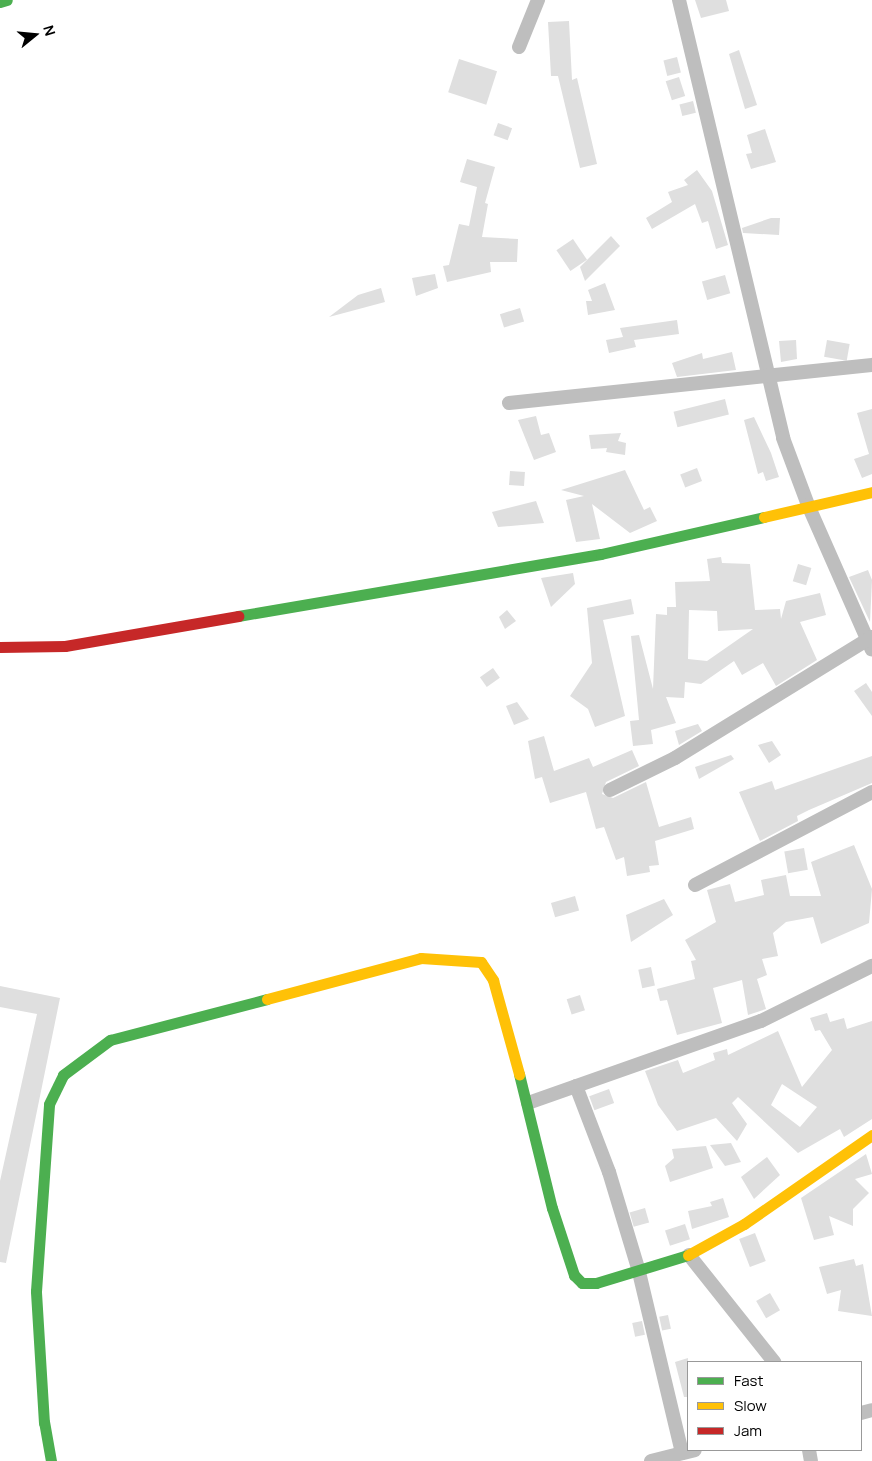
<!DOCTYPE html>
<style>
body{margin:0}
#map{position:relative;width:872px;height:1461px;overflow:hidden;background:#fff;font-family:Manrope,sans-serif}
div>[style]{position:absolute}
.building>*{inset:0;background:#dfdfdf;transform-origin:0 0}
.street>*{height:14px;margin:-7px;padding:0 7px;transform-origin:7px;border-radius:7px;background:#bebebe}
.fast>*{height:11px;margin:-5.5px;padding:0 5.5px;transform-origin:5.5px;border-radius:5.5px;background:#4caf50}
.slow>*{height:11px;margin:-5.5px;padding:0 5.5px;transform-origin:5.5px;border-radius:5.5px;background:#ffc107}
.jam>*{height:11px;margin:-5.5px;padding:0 5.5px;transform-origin:5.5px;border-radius:5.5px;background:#c62828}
span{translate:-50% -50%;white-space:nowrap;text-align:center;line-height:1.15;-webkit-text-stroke:4px #fff;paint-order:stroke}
.legend{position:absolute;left:687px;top:1361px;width:175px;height:90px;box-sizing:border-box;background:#fff;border:1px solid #999;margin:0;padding:6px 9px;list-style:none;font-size:15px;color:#000}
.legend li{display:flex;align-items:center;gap:10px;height:25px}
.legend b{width:25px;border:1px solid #999}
.north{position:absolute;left:10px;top:10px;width:50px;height:50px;-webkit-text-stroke:4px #fff;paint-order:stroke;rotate:73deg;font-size:14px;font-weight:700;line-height:20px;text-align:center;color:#000}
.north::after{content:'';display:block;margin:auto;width:18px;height:22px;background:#000;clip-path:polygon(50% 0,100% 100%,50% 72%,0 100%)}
</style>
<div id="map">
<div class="building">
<i style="clip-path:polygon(695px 0,726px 0,729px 11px,701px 18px)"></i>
<i style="clip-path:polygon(569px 21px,572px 80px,577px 78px,597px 164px,580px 168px,558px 76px,551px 76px,548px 22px)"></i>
<i style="clip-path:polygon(739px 50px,757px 105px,745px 109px,729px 54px)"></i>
<i style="left:677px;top:57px;width:16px;height:14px;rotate:76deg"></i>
<i style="left:459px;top:59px;width:40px;height:35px;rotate:18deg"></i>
<i style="left:679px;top:77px;width:20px;height:14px;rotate:72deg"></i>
<i style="left:693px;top:101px;width:12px;height:14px;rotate:76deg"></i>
<i style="left:498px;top:123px;width:15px;height:13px;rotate:20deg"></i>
<i style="clip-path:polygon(765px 129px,776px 162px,751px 169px,746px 154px,752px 153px,747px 135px)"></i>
<i style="clip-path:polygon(467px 159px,495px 167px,485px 203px,488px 204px,482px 237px,518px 239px,517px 262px,490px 262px,491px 272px,447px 282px,443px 266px,449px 265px,459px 224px,469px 226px,477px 187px,460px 182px)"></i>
<i style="clip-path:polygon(697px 170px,712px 191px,728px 245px,716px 249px,708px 221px,702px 223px,695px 204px,652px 229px,646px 218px,672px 202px,668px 192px,688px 185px,684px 180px)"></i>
<i style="clip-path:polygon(771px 218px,780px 218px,779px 235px,743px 233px,742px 228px)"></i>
<i style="clip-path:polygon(611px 236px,620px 246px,585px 281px,580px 267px)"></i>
<i style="left:573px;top:239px;width:25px;height:20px;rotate:56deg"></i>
<i style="clip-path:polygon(435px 274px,438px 288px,416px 296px,412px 278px)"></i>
<i style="left:725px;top:275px;width:19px;height:24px;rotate:74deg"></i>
<i style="clip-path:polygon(605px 283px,615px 310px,588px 315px,586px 301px,592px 301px,588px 290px)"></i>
<i style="clip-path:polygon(381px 288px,385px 302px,329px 317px,358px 295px)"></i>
<i style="left:520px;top:308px;width:14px;height:21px;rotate:73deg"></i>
<i style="clip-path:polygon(677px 320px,679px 334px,634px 340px,636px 347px,609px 353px,606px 340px,623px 337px,620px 328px)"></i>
<i style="clip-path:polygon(796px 340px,797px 359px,781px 362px,779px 341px)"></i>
<i style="left:827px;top:340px;width:23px;height:17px;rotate:10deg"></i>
<i style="clip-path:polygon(732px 352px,736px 370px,677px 377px,672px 363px,702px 353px,703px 359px)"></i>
<i style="left:725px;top:399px;width:16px;height:53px;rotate:76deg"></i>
<i style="clip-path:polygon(872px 409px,872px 474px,862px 478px,854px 459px,869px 454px,857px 413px)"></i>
<i style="clip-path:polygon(536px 416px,541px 435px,549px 433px,556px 452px,534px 460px,518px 420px)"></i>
<i style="clip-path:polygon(754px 417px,771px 453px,779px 477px,766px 481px,763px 472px,758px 474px,744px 420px)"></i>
<i style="clip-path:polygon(621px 433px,618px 441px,626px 443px,625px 455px,606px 452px,607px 448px,591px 449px,589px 435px)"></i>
<i style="left:697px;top:468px;width:14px;height:18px;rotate:69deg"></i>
<i style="clip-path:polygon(625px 470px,644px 510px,650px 507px,657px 521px,630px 533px,592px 504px,600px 539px,576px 542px,566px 500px,584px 496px,561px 490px)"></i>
<i style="left:510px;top:471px;width:15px;height:14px;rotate:4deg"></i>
<i style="clip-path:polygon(536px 501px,544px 523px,498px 527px,492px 512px)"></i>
<i style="clip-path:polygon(evenodd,721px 557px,722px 563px,750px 564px,755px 610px,780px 609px,781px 619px,786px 601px,820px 593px,826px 615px,800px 622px,817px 660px,776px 686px,763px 663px,742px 675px,734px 661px,701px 684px,685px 682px,684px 698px,666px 697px,676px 723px,651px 730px,653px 744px,633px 746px,630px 721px,639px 720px,631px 636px,639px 635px,653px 689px,656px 614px,667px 615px,667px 607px,676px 607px,675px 582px,710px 581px,707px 559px,721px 557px,689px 610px,717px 611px,718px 631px,753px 629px,707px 661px,688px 659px,689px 610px)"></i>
<i style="left:798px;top:564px;width:14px;height:18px;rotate:17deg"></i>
<i style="clip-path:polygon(868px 570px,872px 580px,870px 622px,849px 577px)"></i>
<i style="clip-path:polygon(573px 573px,575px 584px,551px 607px,541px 578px)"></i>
<i style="clip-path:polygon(631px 599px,634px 614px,603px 620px,625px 716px,595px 727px,588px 709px,570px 696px,592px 663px,587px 608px)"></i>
<i style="clip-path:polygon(507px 610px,516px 621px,505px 629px,499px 617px)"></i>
<i style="left:493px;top:668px;width:12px;height:16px;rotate:55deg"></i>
<i style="clip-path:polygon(866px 683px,872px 692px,872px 716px,854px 691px)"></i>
<i style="clip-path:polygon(517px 702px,529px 719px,514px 725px,506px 706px)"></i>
<i style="clip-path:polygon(698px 724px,702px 731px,679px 745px,675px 731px)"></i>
<i style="clip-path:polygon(544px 736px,554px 771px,589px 758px,593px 767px,632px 750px,639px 766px,606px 782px,602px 794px,613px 798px,646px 782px,659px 827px,691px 817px,694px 829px,655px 841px,659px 865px,649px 866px,650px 872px,627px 876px,624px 857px,616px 860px,604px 827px,596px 829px,586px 792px,550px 803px,542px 777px,535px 779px,528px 741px)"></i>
<i style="clip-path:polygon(772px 741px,781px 755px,769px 763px,758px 745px)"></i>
<i style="clip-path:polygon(731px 755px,734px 759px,699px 779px,695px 767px)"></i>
<i style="clip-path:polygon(872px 756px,872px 783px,809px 810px,797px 816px,798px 821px,760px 841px,739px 792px,772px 781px,775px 790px)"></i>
<i style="clip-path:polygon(854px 845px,872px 889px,869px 923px,821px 944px,813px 917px,786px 922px,773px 933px,778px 956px,762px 959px,767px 975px,757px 979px,766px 1009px,748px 1015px,742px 980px,713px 988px,722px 1023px,677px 1035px,667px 1000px,660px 1001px,657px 989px,695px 979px,691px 961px,696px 960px,685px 940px,716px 922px,707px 890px,730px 884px,735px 902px,764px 895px,761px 880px,786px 875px,790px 896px,821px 896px,811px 862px)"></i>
<i style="left:804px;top:848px;width:22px;height:20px;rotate:80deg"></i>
<i style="left:575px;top:896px;width:15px;height:25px;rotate:74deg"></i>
<i style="clip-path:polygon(664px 899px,673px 915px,631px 942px,626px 915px)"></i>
<i style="left:651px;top:967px;width:19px;height:13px;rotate:78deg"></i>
<i style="clip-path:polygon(0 986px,60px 998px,6px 1263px,0 1262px,0 1181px,37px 1014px,0 1007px)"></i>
<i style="left:580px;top:995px;width:16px;height:14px;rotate:72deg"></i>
<i style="clip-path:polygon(evenodd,827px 1013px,830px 1022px,844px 1018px,847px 1029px,872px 1021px,872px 1119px,844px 1137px,840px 1129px,798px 1153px,738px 1097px,732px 1103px,747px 1124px,737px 1141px,716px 1118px,677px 1131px,658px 1105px,645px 1071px,678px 1060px,683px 1073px,715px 1060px,713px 1053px,727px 1049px,728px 1055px,778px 1031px,802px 1087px,832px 1050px,820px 1030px,815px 1031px,810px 1018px,827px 1013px,782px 1084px,817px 1107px,800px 1127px,771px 1105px,782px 1084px)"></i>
<i style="left:609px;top:1089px;width:15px;height:21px;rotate:70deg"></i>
<i style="clip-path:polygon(731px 1143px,741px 1162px,725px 1166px,710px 1145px)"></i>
<i style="clip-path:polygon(706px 1146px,713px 1168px,670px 1182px,665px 1166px,674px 1158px,672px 1149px)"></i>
<i style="clip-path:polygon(866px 1154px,872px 1174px,855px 1179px,869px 1193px,853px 1209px,853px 1226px,829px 1216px,834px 1235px,814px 1240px,801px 1198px)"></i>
<i style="clip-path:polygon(767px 1157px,780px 1175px,754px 1199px,741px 1177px)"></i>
<i style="clip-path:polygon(723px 1198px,729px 1217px,692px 1229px,688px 1211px,712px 1206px,710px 1202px)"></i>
<i style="left:645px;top:1208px;width:15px;height:16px;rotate:74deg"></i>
<i style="left:685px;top:1224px;width:16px;height:21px;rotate:72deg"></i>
<i style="left:755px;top:1233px;width:30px;height:17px;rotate:69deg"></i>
<i style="clip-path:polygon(854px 1259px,856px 1266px,863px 1264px,872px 1316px,838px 1311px,841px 1290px,827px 1294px,819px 1267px)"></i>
<i style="left:770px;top:1293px;width:20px;height:16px;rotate:60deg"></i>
<i style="left:668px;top:1315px;width:14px;height:9px;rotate:78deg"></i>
<i style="left:642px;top:1321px;width:14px;height:10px;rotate:78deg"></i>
<i style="clip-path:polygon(688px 1358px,688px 1397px,684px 1397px,675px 1362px)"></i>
</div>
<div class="street">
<i style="left:679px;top:0;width:450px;rotate:76.6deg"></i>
<i style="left:783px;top:438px;width:72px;rotate:69.5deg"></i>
<i style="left:808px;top:505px;width:158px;rotate:66.2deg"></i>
<i style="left:519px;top:47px;width:51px;rotate:-68deg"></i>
<i style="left:509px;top:403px;width:365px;rotate:-6deg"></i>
<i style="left:610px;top:790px;width:72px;rotate:-26.2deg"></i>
<i style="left:675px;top:758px;width:231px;rotate:-31.6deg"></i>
<i style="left:695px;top:885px;width:200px;rotate:-27.7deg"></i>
<i style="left:576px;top:1086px;width:92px;rotate:69deg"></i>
<i style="left:609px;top:1172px;width:100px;rotate:73.2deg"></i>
<i style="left:638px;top:1268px;width:190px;rotate:76.6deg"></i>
<i style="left:528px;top:1103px;width:247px;rotate:-19.4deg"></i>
<i style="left:761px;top:1021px;width:124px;rotate:-26.4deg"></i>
<i style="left:689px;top:1255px;width:137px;rotate:51.5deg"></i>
<i style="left:861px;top:1413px;width:11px;rotate:-15deg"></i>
<i style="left:809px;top:1450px;width:11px;rotate:80deg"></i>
<i style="left:651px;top:1461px;width:45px;rotate:-14deg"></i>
</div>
<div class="fast">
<i style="left:0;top:2px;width:7px;rotate:-16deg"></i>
<i style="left:238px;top:616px;width:368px;rotate:-9.7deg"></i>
<i style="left:601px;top:554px;width:167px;rotate:-12.8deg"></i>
<i style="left:519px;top:1074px;width:138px;rotate:76.2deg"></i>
<i style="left:552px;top:1208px;width:71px;rotate:71.8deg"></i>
<i style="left:574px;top:1275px;width:11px;rotate:45deg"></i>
<i style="left:582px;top:1283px;width:14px"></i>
<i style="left:596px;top:1283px;width:96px;rotate:-16.9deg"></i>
<i style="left:51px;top:1461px;width:39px;rotate:-100deg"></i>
<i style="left:44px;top:1423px;width:132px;rotate:-93.5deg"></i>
<i style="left:36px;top:1291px;width:187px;rotate:-86deg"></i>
<i style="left:49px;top:1104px;width:32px;rotate:-64deg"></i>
<i style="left:63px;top:1075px;width:59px;rotate:-36.7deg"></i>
<i style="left:110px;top:1040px;width:162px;rotate:-14.6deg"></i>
</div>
<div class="slow">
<i style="left:764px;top:517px;width:111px;rotate:-13deg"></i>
<i style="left:267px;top:999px;width:159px;rotate:-14.9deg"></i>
<i style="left:421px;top:958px;width:60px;rotate:3.8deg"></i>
<i style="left:481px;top:962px;width:22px;rotate:56deg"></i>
<i style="left:493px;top:980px;width:98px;rotate:74.5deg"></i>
<i style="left:688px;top:1255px;width:64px;rotate:-29deg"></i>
<i style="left:744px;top:1224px;width:156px;rotate:-34.8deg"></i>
</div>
<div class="jam">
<i style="left:0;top:647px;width:65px;rotate:-0.9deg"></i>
<i style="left:65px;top:646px;width:176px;rotate:-9.8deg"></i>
</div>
<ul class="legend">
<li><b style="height:6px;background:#4caf50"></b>Fast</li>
<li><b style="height:6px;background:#ffc107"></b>Slow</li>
<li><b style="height:6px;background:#c62828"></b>Jam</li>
</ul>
<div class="north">N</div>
</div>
